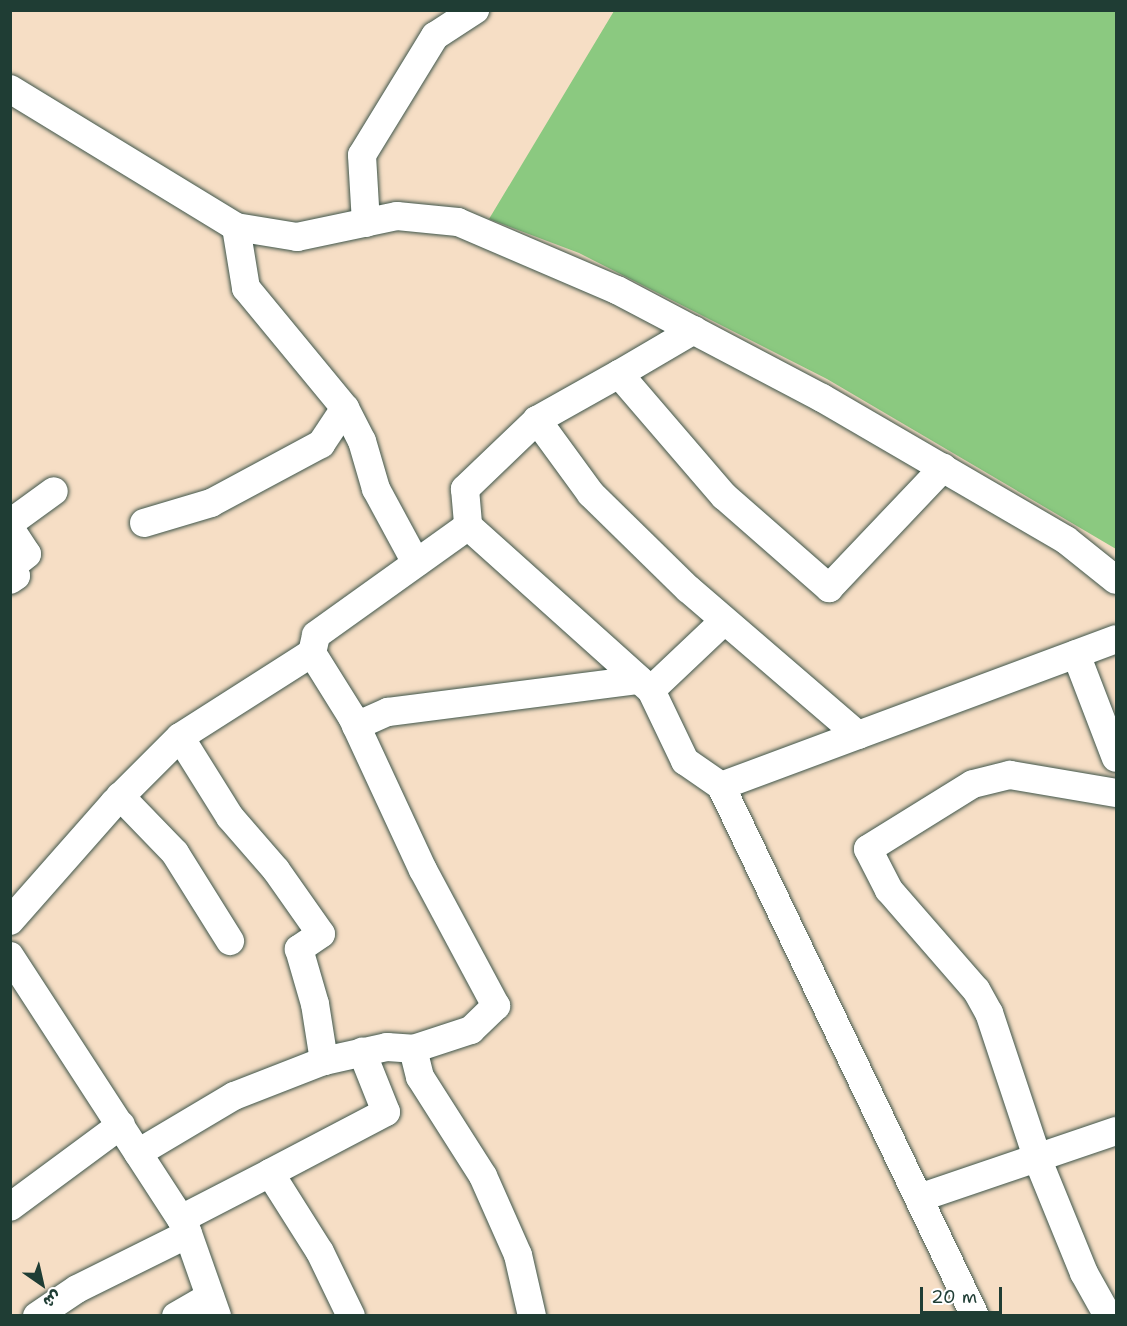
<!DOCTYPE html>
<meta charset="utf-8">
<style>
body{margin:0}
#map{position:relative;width:1127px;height:1326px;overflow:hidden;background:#f6dec5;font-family:"Shantell Sans","Playpen Sans Arabic",sans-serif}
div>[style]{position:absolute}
.green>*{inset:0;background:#8bc980}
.roads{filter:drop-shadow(0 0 2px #3f554a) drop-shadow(0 0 2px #3f554a)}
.minor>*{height:28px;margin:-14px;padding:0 14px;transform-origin:14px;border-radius:14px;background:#fff}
span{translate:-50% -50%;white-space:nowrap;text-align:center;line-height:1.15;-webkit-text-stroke:4.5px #fff;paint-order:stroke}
.frame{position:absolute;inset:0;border:12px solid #1f3d34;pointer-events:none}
.north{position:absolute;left:12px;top:1254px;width:60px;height:60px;-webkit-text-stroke:4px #fff;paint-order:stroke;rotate:146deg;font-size:16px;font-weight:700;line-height:24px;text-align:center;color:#1f3d34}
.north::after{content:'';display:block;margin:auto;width:21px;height:27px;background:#1f3d34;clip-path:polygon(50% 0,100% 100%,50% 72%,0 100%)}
.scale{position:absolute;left:920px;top:1287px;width:82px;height:27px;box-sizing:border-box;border:3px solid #1f3d34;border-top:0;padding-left:8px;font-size:18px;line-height:21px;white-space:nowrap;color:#1f3d34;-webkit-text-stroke:4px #fff;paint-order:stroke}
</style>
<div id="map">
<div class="green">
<i style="clip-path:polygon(614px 11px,1116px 11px,1116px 549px,827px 379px,579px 253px,489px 219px)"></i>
</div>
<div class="roads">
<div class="minor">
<i style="left:10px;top:89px;width:265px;rotate:31.4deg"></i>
<i style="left:236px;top:227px;width:62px;rotate:9.3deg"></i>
<i style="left:297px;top:237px;width:102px;rotate:-11.9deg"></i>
<i style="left:397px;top:216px;width:61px;rotate:5.6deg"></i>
<i style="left:458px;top:222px;width:173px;rotate:23.2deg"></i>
<i style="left:617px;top:290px;width:232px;rotate:27.8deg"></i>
<i style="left:822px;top:398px;width:282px;rotate:30.2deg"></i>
<i style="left:1066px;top:540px;width:64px;rotate:38.7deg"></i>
<i style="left:366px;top:223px;width:68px;rotate:-93.4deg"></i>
<i style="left:362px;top:155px;width:140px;rotate:-58.5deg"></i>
<i style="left:435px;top:36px;width:48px;rotate:-33deg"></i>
<i style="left:236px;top:227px;width:62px;rotate:80.7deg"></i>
<i style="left:246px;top:288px;width:156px;rotate:50.5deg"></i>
<i style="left:345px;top:408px;width:37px;rotate:63deg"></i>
<i style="left:362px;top:441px;width:50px;rotate:73.7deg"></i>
<i style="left:376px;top:489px;width:84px;rotate:61.6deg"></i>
<i style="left:619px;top:374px;width:87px;rotate:-30.4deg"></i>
<i style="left:537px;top:420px;width:94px;rotate:-29.3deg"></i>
<i style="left:619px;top:374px;width:161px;rotate:49.3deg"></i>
<i style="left:724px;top:496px;width:140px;rotate:41.2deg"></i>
<i style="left:829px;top:588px;width:166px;rotate:-46.5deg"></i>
<i style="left:10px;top:523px;width:54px;rotate:-36deg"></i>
<i style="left:144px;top:523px;width:70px;rotate:-16.6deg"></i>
<i style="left:211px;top:503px;width:125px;rotate:-28.2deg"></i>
<i style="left:321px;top:444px;width:43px;rotate:-56.3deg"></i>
<i style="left:10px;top:528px;width:31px;rotate:57deg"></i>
<i style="left:27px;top:554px;width:21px;rotate:141deg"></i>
<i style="left:11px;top:567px;width:10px;rotate:61deg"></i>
<i style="left:16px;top:576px;width:7px;rotate:146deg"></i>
<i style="left:1076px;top:654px;width:111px;rotate:69deg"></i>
<i style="left:651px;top:690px;width:100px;rotate:-43.4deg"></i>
<i style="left:356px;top:726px;width:35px;rotate:-24deg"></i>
<i style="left:388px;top:712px;width:253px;rotate:-7.3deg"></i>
<i style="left:858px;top:735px;width:224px;rotate:-139.3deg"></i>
<i style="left:688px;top:589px;width:136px;rotate:-135.6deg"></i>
<i style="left:591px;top:494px;width:92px;rotate:-126.1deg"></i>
<i style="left:537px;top:420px;width:100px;rotate:136.2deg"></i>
<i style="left:465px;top:489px;width:37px;rotate:85deg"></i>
<i style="left:468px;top:526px;width:246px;rotate:41.9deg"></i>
<i style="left:651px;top:690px;width:79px;rotate:64.4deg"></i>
<i style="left:685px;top:761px;width:44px;rotate:34.8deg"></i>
<i style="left:721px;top:786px;width:588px;rotate:64.39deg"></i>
<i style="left:180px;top:737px;width:94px;rotate:58deg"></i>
<i style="left:230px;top:817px;width:70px;rotate:49deg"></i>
<i style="left:276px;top:870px;width:78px;rotate:54.9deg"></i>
<i style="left:321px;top:934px;width:27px;rotate:146deg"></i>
<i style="left:299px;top:949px;width:57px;rotate:73.8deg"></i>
<i style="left:315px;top:1004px;width:58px;rotate:81deg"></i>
<i style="left:721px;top:786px;width:421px;rotate:-20.4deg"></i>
<i style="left:120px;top:796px;width:79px;rotate:46deg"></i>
<i style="left:175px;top:853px;width:104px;rotate:58deg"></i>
<i style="left:10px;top:921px;width:157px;rotate:-48.6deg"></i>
<i style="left:114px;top:803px;width:93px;rotate:-45deg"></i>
<i style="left:180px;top:737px;width:156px;rotate:-32.5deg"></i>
<i style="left:312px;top:653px;width:18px;rotate:-77deg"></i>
<i style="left:316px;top:635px;width:187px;rotate:-35.6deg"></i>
<i style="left:10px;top:956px;width:321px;rotate:57deg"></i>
<i style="left:185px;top:1225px;width:96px;rotate:70.6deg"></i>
<i style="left:413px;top:1049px;width:29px;rotate:76deg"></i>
<i style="left:420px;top:1077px;width:117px;rotate:57.5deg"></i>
<i style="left:483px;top:1176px;width:86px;rotate:66.1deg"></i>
<i style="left:518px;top:1255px;width:63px;rotate:77.1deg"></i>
<i style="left:138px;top:1153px;width:112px;rotate:-30.7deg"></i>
<i style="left:234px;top:1096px;width:97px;rotate:-21.3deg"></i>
<i style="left:324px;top:1061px;width:65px;rotate:-12.5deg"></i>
<i style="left:387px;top:1047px;width:26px;rotate:4deg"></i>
<i style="left:413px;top:1049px;width:61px;rotate:-18.1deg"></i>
<i style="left:471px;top:1030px;width:35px;rotate:-44deg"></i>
<i style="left:496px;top:1006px;width:154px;rotate:-118.2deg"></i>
<i style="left:423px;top:870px;width:169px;rotate:-114.9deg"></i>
<i style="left:352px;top:717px;width:75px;rotate:-122deg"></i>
<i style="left:270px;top:1173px;width:131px;rotate:-27.7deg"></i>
<i style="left:386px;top:1112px;width:65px;rotate:-111.8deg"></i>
<i style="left:919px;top:1198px;width:208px;rotate:-18.8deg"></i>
<i style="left:10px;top:1207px;width:138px;rotate:-36.5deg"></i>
<i style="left:181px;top:1219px;width:100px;rotate:-27.3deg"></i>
<i style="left:270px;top:1173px;width:93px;rotate:57.7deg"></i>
<i style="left:320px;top:1252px;width:71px;rotate:64.2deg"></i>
<i style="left:37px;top:1316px;width:48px;rotate:-34deg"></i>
<i style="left:77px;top:1289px;width:124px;rotate:-26.4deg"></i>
<i style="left:176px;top:1316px;width:39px;rotate:-30deg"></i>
<i style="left:1108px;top:1316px;width:49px;rotate:-119.2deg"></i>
<i style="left:1084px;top:1273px;width:122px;rotate:-112.2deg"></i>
<i style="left:1038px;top:1160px;width:155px;rotate:-108.4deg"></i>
<i style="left:989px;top:1013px;width:26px;rotate:-119deg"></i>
<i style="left:976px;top:990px;width:133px;rotate:-131deg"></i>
<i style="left:889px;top:890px;width:46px;rotate:-117.1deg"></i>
<i style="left:868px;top:849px;width:123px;rotate:-31.8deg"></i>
<i style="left:973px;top:784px;width:38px;rotate:-14deg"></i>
<i style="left:1010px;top:775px;width:108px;rotate:9.6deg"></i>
</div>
</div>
<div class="frame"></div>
<div class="north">ش</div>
<div class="scale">20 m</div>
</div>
